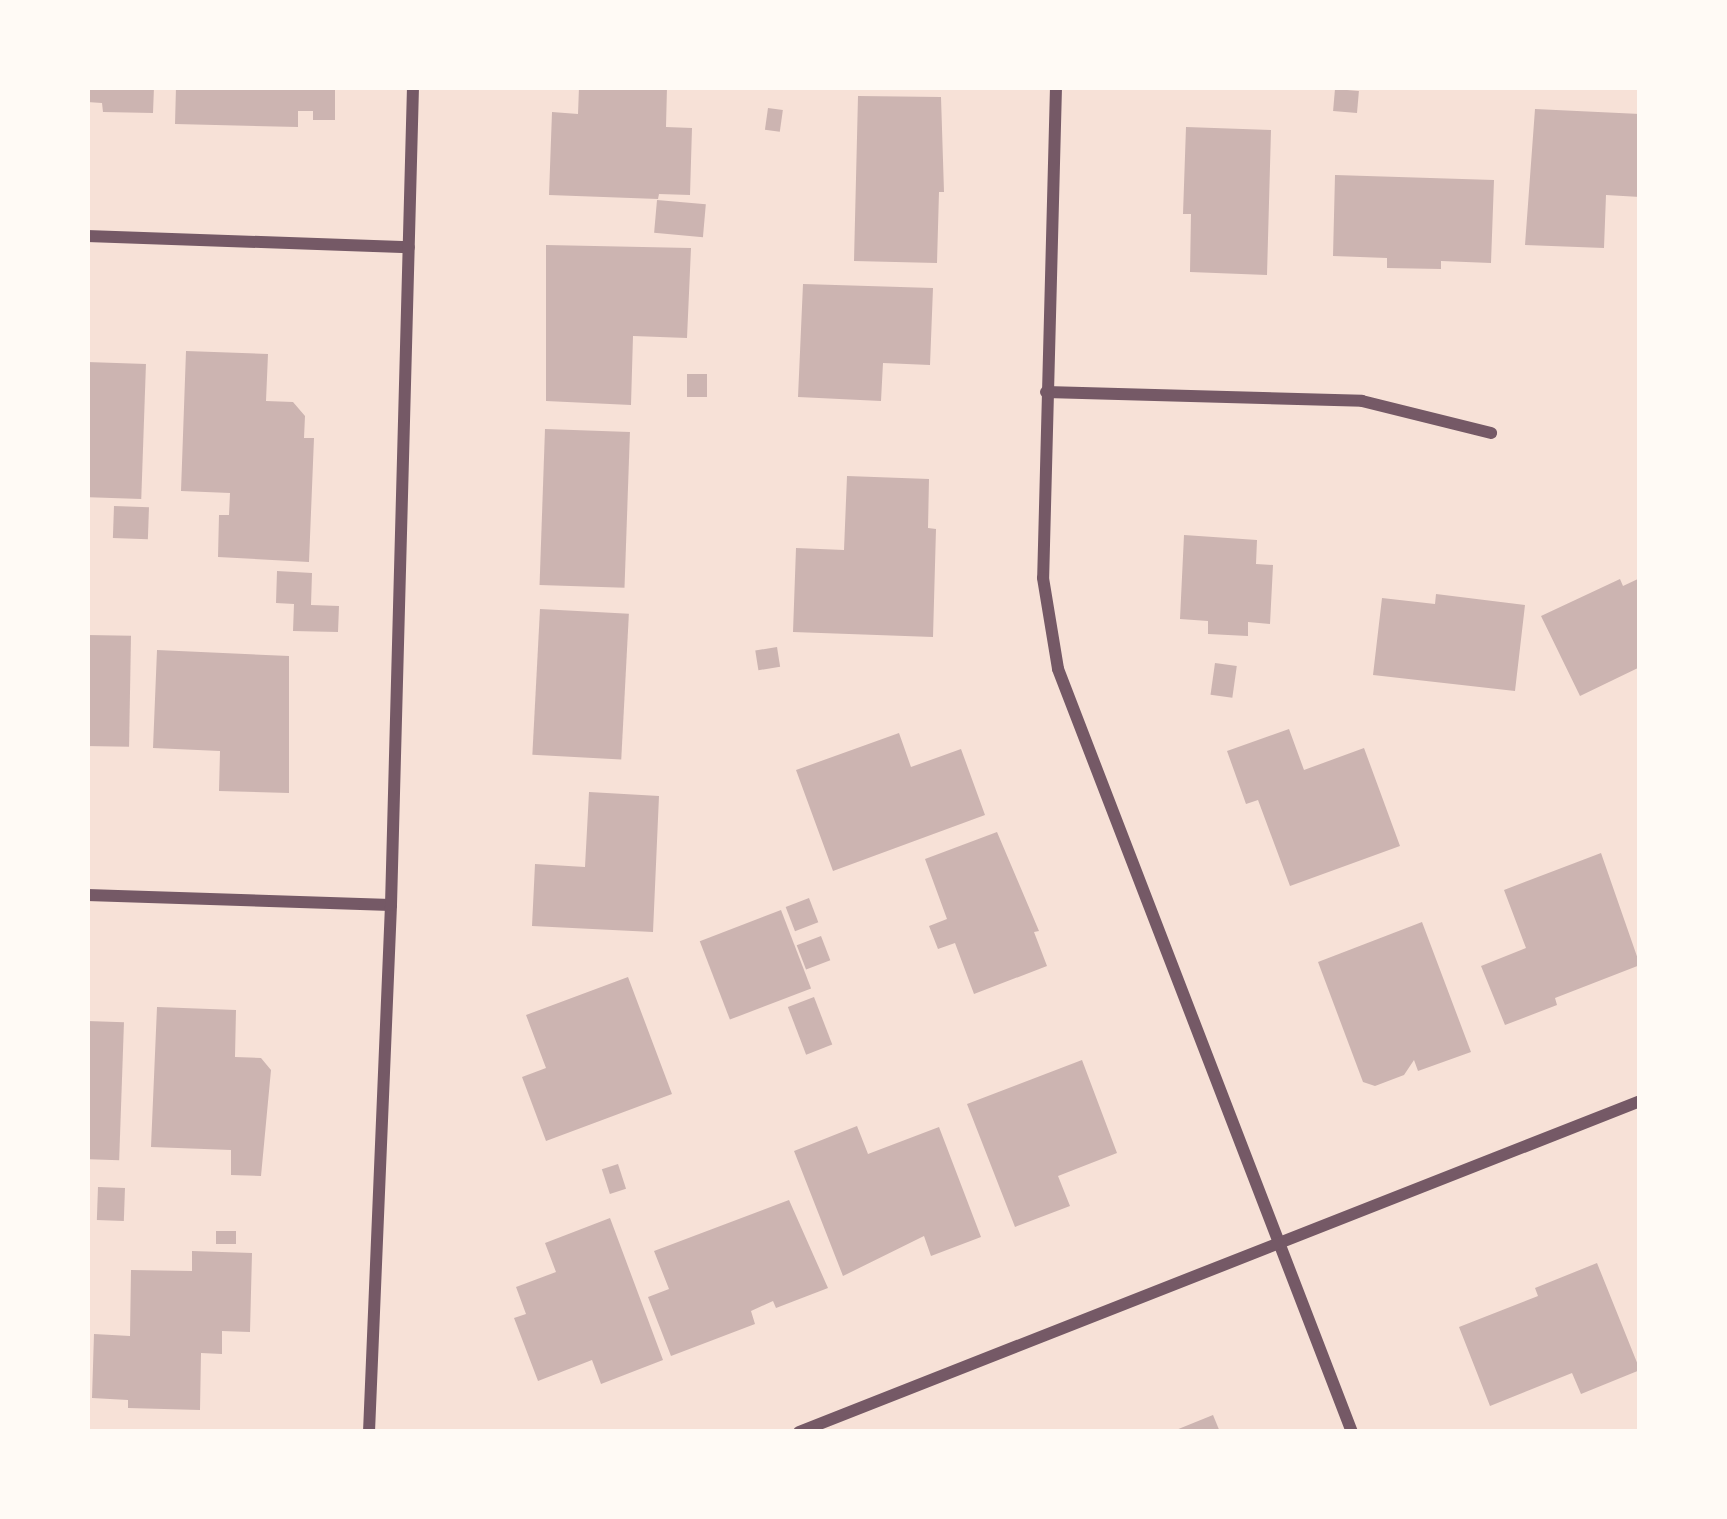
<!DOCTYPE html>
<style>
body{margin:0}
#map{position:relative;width:1727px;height:1519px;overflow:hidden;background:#f7e1d7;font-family:Jost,sans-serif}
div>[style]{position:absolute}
.building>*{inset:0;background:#ccb4b1;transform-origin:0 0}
.minor>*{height:12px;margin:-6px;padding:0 6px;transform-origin:6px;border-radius:6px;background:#755966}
span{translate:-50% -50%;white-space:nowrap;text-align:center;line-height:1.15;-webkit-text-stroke:9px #fffaf5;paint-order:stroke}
.frame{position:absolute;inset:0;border:90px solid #fffaf5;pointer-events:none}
</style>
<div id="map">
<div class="building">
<i style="clip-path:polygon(87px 87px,154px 87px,153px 113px,103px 112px,102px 103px,87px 102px)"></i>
<i style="clip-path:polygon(176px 87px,335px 87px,335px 120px,313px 120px,313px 111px,298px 111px,298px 127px,175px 124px)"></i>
<i style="clip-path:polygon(579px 87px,667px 87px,666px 127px,692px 128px,690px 195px,659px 194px,658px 199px,549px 195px,552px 112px,578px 114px)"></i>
<i style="left:1335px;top:89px;width:24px;height:22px;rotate:5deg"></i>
<i style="clip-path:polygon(858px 96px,941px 97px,944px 192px,939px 192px,937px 263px,854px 261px)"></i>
<i style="left:768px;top:108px;width:15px;height:22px;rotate:8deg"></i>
<i style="clip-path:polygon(1535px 109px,1640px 114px,1640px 197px,1606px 195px,1604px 248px,1525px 245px)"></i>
<i style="clip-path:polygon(1186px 127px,1271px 130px,1267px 275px,1190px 272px,1191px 214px,1183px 214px)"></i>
<i style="clip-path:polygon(1335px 175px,1494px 180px,1491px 263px,1441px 261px,1441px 269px,1387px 268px,1387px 258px,1333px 256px)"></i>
<i style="left:657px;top:200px;width:49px;height:33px;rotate:5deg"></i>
<i style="clip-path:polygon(546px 245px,691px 248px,687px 338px,633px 336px,631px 405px,546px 401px)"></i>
<i style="clip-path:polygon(803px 284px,933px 288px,930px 365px,883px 363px,881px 401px,798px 397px)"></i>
<i style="clip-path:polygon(186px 351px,268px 354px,266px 401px,293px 402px,305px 416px,304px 438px,314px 438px,309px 562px,218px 557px,219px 515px,229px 515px,230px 493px,181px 491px)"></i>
<i style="left:87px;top:362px;width:59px;height:135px;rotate:2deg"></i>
<i style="left:707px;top:374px;width:23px;height:20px;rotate:90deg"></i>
<i style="left:545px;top:429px;width:85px;height:156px;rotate:2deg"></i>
<i style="clip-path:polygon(847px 476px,929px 479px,928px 528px,936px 529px,933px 637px,793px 632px,796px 548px,844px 550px)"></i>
<i style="left:114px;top:506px;width:35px;height:32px;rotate:2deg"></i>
<i style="clip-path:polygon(1184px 535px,1257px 540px,1256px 564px,1273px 565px,1270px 624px,1248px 622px,1248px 636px,1208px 634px,1208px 621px,1180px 619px)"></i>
<i style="clip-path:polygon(277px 571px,312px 573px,311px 605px,339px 606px,338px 632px,293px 631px,294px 604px,276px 603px)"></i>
<i style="clip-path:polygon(1640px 578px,1640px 667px,1580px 696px,1541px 616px,1620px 579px,1623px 586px)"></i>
<i style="clip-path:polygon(1436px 594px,1525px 605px,1515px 691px,1373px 675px,1382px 598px,1435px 604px)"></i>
<i style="left:540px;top:609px;width:89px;height:146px;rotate:3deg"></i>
<i style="left:87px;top:635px;width:44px;height:111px;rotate:1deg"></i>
<i style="left:777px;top:647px;width:20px;height:22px;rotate:81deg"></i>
<i style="clip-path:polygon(157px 650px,289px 656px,289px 793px,219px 791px,220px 751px,153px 748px)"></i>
<i style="left:1215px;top:663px;width:22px;height:32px;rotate:8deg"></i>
<i style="clip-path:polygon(1289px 729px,1304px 770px,1364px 748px,1400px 846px,1290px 886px,1258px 800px,1246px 804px,1227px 751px)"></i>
<i style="clip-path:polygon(899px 733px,911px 767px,961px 749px,985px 815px,833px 871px,796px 770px)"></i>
<i style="clip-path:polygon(589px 792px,659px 796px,653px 932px,532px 926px,535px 864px,585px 867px)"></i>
<i style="clip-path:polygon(997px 832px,1039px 931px,1034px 932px,1047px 966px,974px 994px,955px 943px,938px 949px,929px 926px,947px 919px,925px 859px)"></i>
<i style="clip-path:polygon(1601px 853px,1640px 965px,1555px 998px,1557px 1005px,1505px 1025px,1481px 966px,1526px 948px,1504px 890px)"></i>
<i style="left:809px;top:898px;width:26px;height:25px;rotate:69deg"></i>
<i style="left:781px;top:910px;width:84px;height:87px;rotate:69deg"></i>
<i style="clip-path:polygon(1422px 922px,1471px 1052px,1418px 1071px,1414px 1060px,1404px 1075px,1375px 1086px,1363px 1082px,1318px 962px)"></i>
<i style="left:821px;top:936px;width:26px;height:26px;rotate:69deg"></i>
<i style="clip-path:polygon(628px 977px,672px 1094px,546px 1141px,522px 1077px,546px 1068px,526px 1015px)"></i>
<i style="left:814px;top:997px;width:51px;height:28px;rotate:69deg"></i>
<i style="clip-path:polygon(157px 1007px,236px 1010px,235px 1057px,261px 1058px,271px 1070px,261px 1176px,231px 1175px,231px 1150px,151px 1147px)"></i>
<i style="left:87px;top:1021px;width:37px;height:138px;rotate:2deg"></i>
<i style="clip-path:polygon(1082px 1060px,1117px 1153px,1058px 1176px,1070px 1206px,1015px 1227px,967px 1104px)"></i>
<i style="clip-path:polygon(857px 1126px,868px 1154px,939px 1127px,981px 1237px,931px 1256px,924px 1236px,843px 1276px,794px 1151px)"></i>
<i style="left:618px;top:1164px;width:26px;height:17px;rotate:72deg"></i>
<i style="left:98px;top:1187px;width:27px;height:33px;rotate:2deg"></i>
<i style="clip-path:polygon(789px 1200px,828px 1288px,776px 1308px,773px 1301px,751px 1311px,755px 1324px,671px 1356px,648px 1297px,669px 1289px,654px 1251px)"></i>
<i style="clip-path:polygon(610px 1218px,663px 1360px,601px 1384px,592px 1360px,538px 1381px,514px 1318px,526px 1314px,516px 1287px,556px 1272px,545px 1243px)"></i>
<i style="left:216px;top:1231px;width:20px;height:13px"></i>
<i style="clip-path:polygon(192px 1251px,252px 1253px,250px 1332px,222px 1331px,222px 1354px,201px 1353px,200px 1410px,128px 1408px,128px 1400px,92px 1398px,94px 1334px,130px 1336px,131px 1270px,192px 1271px)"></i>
<i style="clip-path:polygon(1597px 1263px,1640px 1370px,1581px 1394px,1572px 1373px,1490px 1406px,1459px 1327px,1538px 1296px,1535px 1288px)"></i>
<i style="clip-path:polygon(1213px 1415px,1220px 1432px,1171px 1432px)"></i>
</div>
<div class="minor">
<i style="left:1056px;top:87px;width:491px;rotate:91.5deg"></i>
<i style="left:1043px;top:578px;width:92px;rotate:80.6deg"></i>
<i style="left:1058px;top:669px;width:818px;rotate:68.93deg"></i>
<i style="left:87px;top:236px;width:322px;rotate:2deg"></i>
<i style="left:1046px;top:392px;width:316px;rotate:1.6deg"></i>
<i style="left:1362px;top:401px;width:133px;rotate:13.9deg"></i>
<i style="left:87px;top:895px;width:304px;rotate:1.9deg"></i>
<i style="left:369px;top:1432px;width:527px;rotate:-87.61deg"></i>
<i style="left:391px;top:905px;width:818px;rotate:-88.46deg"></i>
<i style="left:799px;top:1432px;width:904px;rotate:-21.48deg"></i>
</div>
<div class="frame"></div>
</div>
